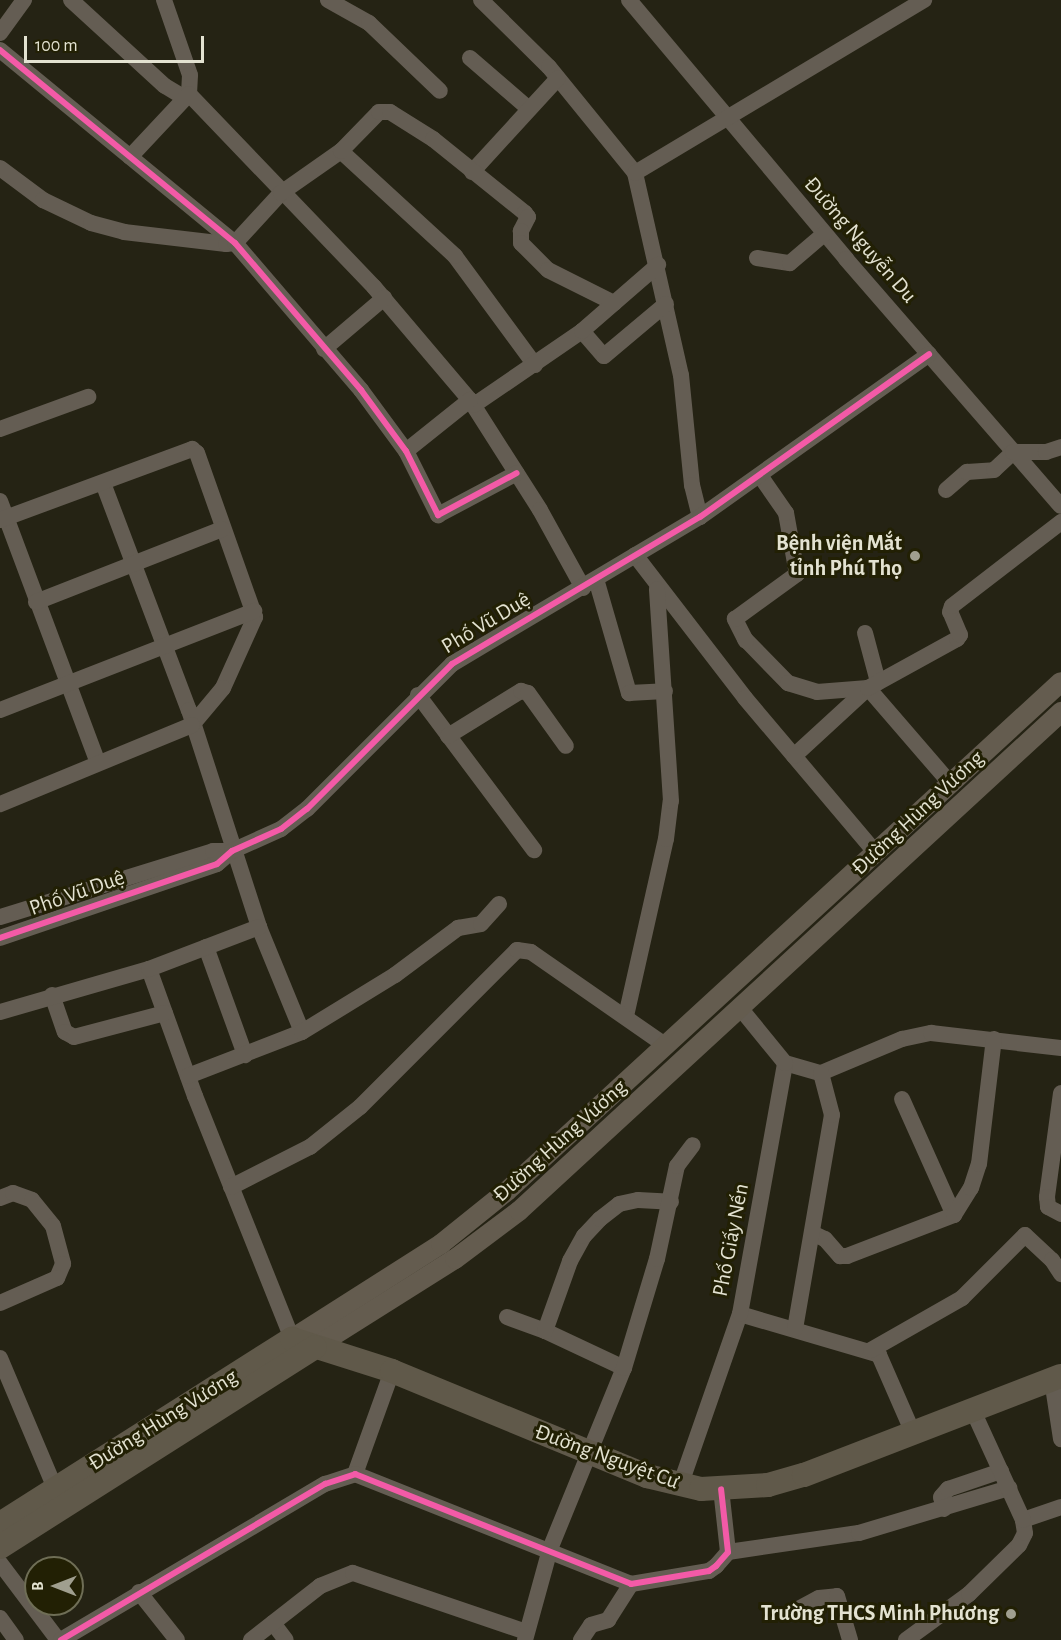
<!DOCTYPE html>
<meta charset="utf-8">
<style>
body{margin:0}
#map{position:relative;width:1061px;height:1640px;overflow:hidden;background:#252314;font-family:"Alegreya Sans",sans-serif}
div>[style]{position:absolute}
.minor>*{height:16px;margin:-8px;padding:0 8px;transform-origin:8px;border-radius:8px;background:#645d53}
.major>*{height:20px;margin:-10px;padding:0 10px;transform-origin:10px;border-radius:10px;background:#645c4f}
.highway>*{height:24px;margin:-12px;padding:0 12px;transform-origin:12px;border-radius:12px;background:#60594a}
.cycleway>*{height:6px;margin:-3px;padding:0 3px;transform-origin:3px;border-radius:3px;background:#f35aa7}
.dots>*{width:16px;height:16px;translate:-50% -50%;box-sizing:border-box;border:3px solid #222004;border-radius:50%}
span{translate:-50% -50%;white-space:nowrap;text-align:center;line-height:1.15;-webkit-text-stroke:6px #222004;paint-order:stroke}
.street-label{font-size:22px;color:#e3e2d1}
.poi-label{font-size:22px;color:#e3e2d1;font-weight:700}
.right{translate:-100% -50%;text-align:right}
.north{position:absolute;left:24px;top:1556px;width:60px;height:60px;box-sizing:border-box;background:#222004;border:2px solid #6f6e56;border-radius:50%;rotate:270deg;font-size:16px;font-weight:700;line-height:24px;text-align:center;color:#e3e2d1}
.north::after{content:'';display:block;margin:auto;width:21px;height:27px;background:#a09f8f;clip-path:polygon(50% 0,100% 100%,50% 72%,0 100%)}
.scale{position:absolute;left:24px;top:36px;width:180px;height:27px;box-sizing:border-box;border:3px solid #e3e2d1;border-top:0;padding-left:8px;font-size:18px;line-height:21px;white-space:nowrap;color:#e3e2d1;-webkit-text-stroke:4px #222004;paint-order:stroke}
</style>
<div id="map">
<div class="minor">
<i style="left:71px;top:0;width:127px;rotate:42.5deg"></i>
<i style="left:165px;top:86px;width:23px;rotate:31deg"></i>
<i style="left:164px;top:0;width:79px;rotate:70.9deg"></i>
<i style="left:190px;top:75px;width:19px;rotate:93deg"></i>
<i style="left:189px;top:94px;width:267px;rotate:46.2deg"></i>
<i style="left:374px;top:287px;width:148px;rotate:49.7deg"></i>
<i style="left:470px;top:400px;width:130px;rotate:57.5deg"></i>
<i style="left:540px;top:510px;width:89px;rotate:61.1deg"></i>
<i style="left:328px;top:0;width:47px;rotate:29.3deg"></i>
<i style="left:369px;top:23px;width:98px;rotate:43.8deg"></i>
<i style="left:481px;top:0;width:95px;rotate:44.6deg"></i>
<i style="left:549px;top:67px;width:136px;rotate:50.9deg"></i>
<i style="left:635px;top:173px;width:207px;rotate:77.2deg"></i>
<i style="left:681px;top:375px;width:111px;rotate:84.3deg"></i>
<i style="left:692px;top:485px;width:33px;rotate:76deg"></i>
<i style="left:629px;top:0;width:338px;rotate:50deg"></i>
<i style="left:846px;top:259px;width:327px;rotate:49deg"></i>
<i style="left:0;top:33px;width:41px;rotate:-54deg"></i>
<i style="left:0;top:50px;width:304px;rotate:39.4deg"></i>
<i style="left:235px;top:243px;width:194px;rotate:49.4deg"></i>
<i style="left:361px;top:390px;width:76px;rotate:53.6deg"></i>
<i style="left:406px;top:451px;width:72px;rotate:63.4deg"></i>
<i style="left:438px;top:515px;width:89px;rotate:-28deg"></i>
<i style="left:470px;top:58px;width:78px;rotate:40.8deg"></i>
<i style="left:130px;top:157px;width:86px;rotate:-46.9deg"></i>
<i style="left:0;top:168px;width:54px;rotate:36.7deg"></i>
<i style="left:43px;top:200px;width:53px;rotate:25.6deg"></i>
<i style="left:91px;top:223px;width:34px;rotate:15deg"></i>
<i style="left:124px;top:232px;width:103px;rotate:6.7deg"></i>
<i style="left:226px;top:244px;width:9px;rotate:-6deg"></i>
<i style="left:235px;top:243px;width:68px;rotate:-47.4deg"></i>
<i style="left:281px;top:193px;width:73px;rotate:-35deg"></i>
<i style="left:472px;top:172px;width:127px;rotate:-47.5deg"></i>
<i style="left:635px;top:173px;width:337px;rotate:-30.9deg"></i>
<i style="left:757px;top:258px;width:33px;rotate:9deg"></i>
<i style="left:790px;top:263px;width:45px;rotate:-40.5deg"></i>
<i style="left:582px;top:331px;width:33px;rotate:49deg"></i>
<i style="left:604px;top:356px;width:81px;rotate:-40deg"></i>
<i style="left:324px;top:349px;width:79px;rotate:-40.4deg"></i>
<i style="left:535px;top:365px;width:135px;rotate:-126.3deg"></i>
<i style="left:455px;top:256px;width:155px;rotate:-137.4deg"></i>
<i style="left:341px;top:151px;width:54px;rotate:-45.7deg"></i>
<i style="left:379px;top:112px;width:11px"></i>
<i style="left:390px;top:112px;width:51px;rotate:32.1deg"></i>
<i style="left:433px;top:139px;width:118px;rotate:38.8deg"></i>
<i style="left:525px;top:213px;width:5px;rotate:53deg"></i>
<i style="left:528px;top:217px;width:16px;rotate:117deg"></i>
<i style="left:521px;top:231px;width:12px;rotate:90deg"></i>
<i style="left:521px;top:243px;width:38px;rotate:45deg"></i>
<i style="left:548px;top:270px;width:74px;rotate:26.6deg"></i>
<i style="left:474px;top:405px;width:131px;rotate:-34.4deg"></i>
<i style="left:582px;top:331px;width:101px;rotate:-41deg"></i>
<i style="left:0;top:429px;width:94px;rotate:-20deg"></i>
<i style="left:406px;top:451px;width:82px;rotate:-38.6deg"></i>
<i style="left:103px;top:483px;width:243px;rotate:69.3deg"></i>
<i style="left:189px;top:710px;width:228px;rotate:72.1deg"></i>
<i style="left:259px;top:927px;width:113px;rotate:67.7deg"></i>
<i style="left:946px;top:490px;width:28px;rotate:-41deg"></i>
<i style="left:967px;top:472px;width:27px;rotate:-4deg"></i>
<i style="left:994px;top:470px;width:26px;rotate:-43deg"></i>
<i style="left:1013px;top:452px;width:33px"></i>
<i style="left:1046px;top:452px;width:16px;rotate:-18deg"></i>
<i style="left:0;top:501px;width:278px;rotate:69.5deg"></i>
<i style="left:0;top:520px;width:205px;rotate:-20.3deg"></i>
<i style="left:192px;top:449px;width:6px;rotate:39deg"></i>
<i style="left:197px;top:453px;width:174px;rotate:70.5deg"></i>
<i style="left:255px;top:617px;width:78px;rotate:114.3deg"></i>
<i style="left:223px;top:688px;width:48px;rotate:130deg"></i>
<i style="left:192px;top:725px;width:208px;rotate:157.6deg"></i>
<i style="left:635px;top:555px;width:180px;rotate:52.4deg"></i>
<i style="left:745px;top:698px;width:203px;rotate:49.8deg"></i>
<i style="left:596px;top:579px;width:119px;rotate:73.9deg"></i>
<i style="left:629px;top:693px;width:36px;rotate:-3deg"></i>
<i style="left:36px;top:602px;width:200px;rotate:-21.4deg"></i>
<i style="left:865px;top:633px;width:51px;rotate:75.1deg"></i>
<i style="left:745px;top:639px;width:62px;rotate:45.7deg"></i>
<i style="left:788px;top:683px;width:30px;rotate:17deg"></i>
<i style="left:817px;top:692px;width:51px;rotate:-4.5deg"></i>
<i style="left:746px;top:641px;width:25px;rotate:-117deg"></i>
<i style="left:735px;top:619px;width:77px;rotate:-36deg"></i>
<i style="left:797px;top:574px;width:62px;rotate:-100.2deg"></i>
<i style="left:786px;top:513px;width:44px;rotate:-124.8deg"></i>
<i style="left:868px;top:688px;width:125px;rotate:49.2deg"></i>
<i style="left:418px;top:695px;width:194px;rotate:53.2deg"></i>
<i style="left:0;top:710px;width:273px;rotate:-21.3deg"></i>
<i style="left:448px;top:736px;width:86px;rotate:-31.7deg"></i>
<i style="left:521px;top:691px;width:7px;rotate:16deg"></i>
<i style="left:528px;top:693px;width:65px;rotate:54.4deg"></i>
<i style="left:794px;top:756px;width:100px;rotate:-42.6deg"></i>
<i style="left:868px;top:688px;width:102px;rotate:-28.8deg"></i>
<i style="left:957px;top:639px;width:5px;rotate:-53deg"></i>
<i style="left:960px;top:635px;width:25px;rotate:-113deg"></i>
<i style="left:950px;top:612px;width:6px;rotate:-72deg"></i>
<i style="left:952px;top:606px;width:138px;rotate:-37.6deg"></i>
<i style="left:0;top:917px;width:223px;rotate:-17.2deg"></i>
<i style="left:213px;top:851px;width:19px"></i>
<i style="left:0;top:938px;width:229px;rotate:-18.8deg"></i>
<i style="left:217px;top:864px;width:20px;rotate:-41deg"></i>
<i style="left:232px;top:851px;width:54px;rotate:-24.2deg"></i>
<i style="left:281px;top:829px;width:33px;rotate:-38deg"></i>
<i style="left:307px;top:809px;width:205px;rotate:-45deg"></i>
<i style="left:452px;top:664px;width:288px;rotate:-30.7deg"></i>
<i style="left:700px;top:517px;width:281px;rotate:-35.4deg"></i>
<i style="left:206px;top:947px;width:115px;rotate:70.1deg"></i>
<i style="left:149px;top:969px;width:135px;rotate:70.1deg"></i>
<i style="left:195px;top:1096px;width:262px;rotate:68.2deg"></i>
<i style="left:52px;top:995px;width:39px;rotate:71deg"></i>
<i style="left:65px;top:1032px;width:10px;rotate:29deg"></i>
<i style="left:74px;top:1037px;width:94px;rotate:-14.8deg"></i>
<i style="left:0;top:1012px;width:155px;rotate:-16.1deg"></i>
<i style="left:149px;top:969px;width:118px;rotate:-20.9deg"></i>
<i style="left:626px;top:1016px;width:181px;rotate:-77.3deg"></i>
<i style="left:666px;top:839px;width:38px;rotate:-83deg"></i>
<i style="left:671px;top:801px;width:212px;rotate:-93.8deg"></i>
<i style="left:785px;top:1063px;width:37px;rotate:16deg"></i>
<i style="left:821px;top:1073px;width:88px;rotate:-22.8deg"></i>
<i style="left:902px;top:1039px;width:30px;rotate:-12deg"></i>
<i style="left:931px;top:1033px;width:131px;rotate:6.6deg"></i>
<i style="left:188px;top:1076px;width:122px;rotate:-21.1deg"></i>
<i style="left:302px;top:1032px;width:109px;rotate:-31.5deg"></i>
<i style="left:395px;top:975px;width:79px;rotate:-36.7deg"></i>
<i style="left:458px;top:928px;width:23px;rotate:-10deg"></i>
<i style="left:481px;top:924px;width:27px;rotate:-48deg"></i>
<i style="left:1061px;top:1093px;width:105px;rotate:97.7deg"></i>
<i style="left:1047px;top:1197px;width:10px;rotate:84deg"></i>
<i style="left:1048px;top:1207px;width:15px;rotate:28deg"></i>
<i style="left:902px;top:1099px;width:127px;rotate:65.9deg"></i>
<i style="left:231px;top:1187px;width:89px;rotate:-26.9deg"></i>
<i style="left:310px;top:1147px;width:64px;rotate:-38.7deg"></i>
<i style="left:360px;top:1107px;width:222px;rotate:-45deg"></i>
<i style="left:517px;top:950px;width:14px;rotate:8deg"></i>
<i style="left:531px;top:952px;width:165px;rotate:34.8deg"></i>
<i style="left:0;top:1198px;width:14px;rotate:-21deg"></i>
<i style="left:13px;top:1193px;width:20px;rotate:20deg"></i>
<i style="left:32px;top:1200px;width:33px;rotate:51deg"></i>
<i style="left:53px;top:1226px;width:39px;rotate:75deg"></i>
<i style="left:63px;top:1264px;width:15px;rotate:113deg"></i>
<i style="left:57px;top:1278px;width:62px;rotate:156.3deg"></i>
<i style="left:812px;top:1233px;width:14px;rotate:25deg"></i>
<i style="left:825px;top:1239px;width:23px;rotate:49deg"></i>
<i style="left:840px;top:1256px;width:7px"></i>
<i style="left:847px;top:1256px;width:115px;rotate:-21deg"></i>
<i style="left:954px;top:1215px;width:32px;rotate:-58deg"></i>
<i style="left:971px;top:1188px;width:25px;rotate:-72deg"></i>
<i style="left:979px;top:1164px;width:126px;rotate:-83.2deg"></i>
<i style="left:740px;top:1314px;width:145px;rotate:16.4deg"></i>
<i style="left:879px;top:1355px;width:87px;rotate:66.4deg"></i>
<i style="left:507px;top:1317px;width:40px;rotate:20.2deg"></i>
<i style="left:795px;top:1329px;width:217px;rotate:-80.2deg"></i>
<i style="left:832px;top:1115px;width:43px;rotate:-104.7deg"></i>
<i style="left:871px;top:1350px;width:105px;rotate:-29.7deg"></i>
<i style="left:962px;top:1298px;width:89px;rotate:-45deg"></i>
<i style="left:1025px;top:1235px;width:37px;rotate:43deg"></i>
<i style="left:1052px;top:1260px;width:17px;rotate:57deg"></i>
<i style="left:0;top:1358px;width:141px;rotate:67.1deg"></i>
<i style="left:624px;top:1368px;width:87px;rotate:-154.9deg"></i>
<i style="left:545px;top:1331px;width:74px;rotate:-70.3deg"></i>
<i style="left:570px;top:1261px;width:29px;rotate:-61deg"></i>
<i style="left:584px;top:1236px;width:23px;rotate:-47deg"></i>
<i style="left:600px;top:1219px;width:24px;rotate:-38deg"></i>
<i style="left:619px;top:1204px;width:19px;rotate:-12deg"></i>
<i style="left:638px;top:1200px;width:33px;rotate:3deg"></i>
<i style="left:1052px;top:1380px;width:60px;rotate:81.3deg"></i>
<i style="left:355px;top:1474px;width:109px;rotate:-70.2deg"></i>
<i style="left:680px;top:1486px;width:182px;rotate:-70.8deg"></i>
<i style="left:740px;top:1314px;width:255px;rotate:-79.8deg"></i>
<i style="left:785px;top:1063px;width:70px;rotate:-129.2deg"></i>
<i style="left:944px;top:1509px;width:12px;rotate:-104deg"></i>
<i style="left:941px;top:1497px;width:11px;rotate:-49deg"></i>
<i style="left:948px;top:1489px;width:56px;rotate:-18.8deg"></i>
<i style="left:1023px;top:1520px;width:40px;rotate:-18.9deg"></i>
<i style="left:728px;top:1552px;width:132px;rotate:-8.3deg"></i>
<i style="left:859px;top:1533px;width:157px;rotate:-16.7deg"></i>
<i style="left:0;top:1563px;width:96px;rotate:53deg"></i>
<i style="left:139px;top:1592px;width:61px;rotate:51.6deg"></i>
<i style="left:800px;top:1608px;width:21px;rotate:-28deg"></i>
<i style="left:819px;top:1598px;width:18px;rotate:-6deg"></i>
<i style="left:837px;top:1596px;width:46px;rotate:73.5deg"></i>
<i style="left:0;top:1618px;width:27px;rotate:54deg"></i>
<i style="left:273px;top:1623px;width:21px;rotate:53deg"></i>
<i style="left:61px;top:1640px;width:307px;rotate:-30.6deg"></i>
<i style="left:325px;top:1484px;width:32px;rotate:-18deg"></i>
<i style="left:355px;top:1474px;width:297px;rotate:21.7deg"></i>
<i style="left:631px;top:1584px;width:79px;rotate:-9.5deg"></i>
<i style="left:709px;top:1571px;width:9px;rotate:-36deg"></i>
<i style="left:716px;top:1566px;width:18px;rotate:-49deg"></i>
<i style="left:728px;top:1552px;width:63px;rotate:-96.3deg"></i>
<i style="left:251px;top:1640px;width:88px;rotate:-38deg"></i>
<i style="left:320px;top:1586px;width:35px;rotate:-22deg"></i>
<i style="left:353px;top:1573px;width:183px;rotate:18.8deg"></i>
<i style="left:525px;top:1640px;width:94px;rotate:-74.6deg"></i>
<i style="left:550px;top:1549px;width:196px;rotate:-67.8deg"></i>
<i style="left:624px;top:1368px;width:114px;rotate:-73.2deg"></i>
<i style="left:657px;top:1259px;width:95px;rotate:-77.9deg"></i>
<i style="left:677px;top:1166px;width:26px;rotate:-53deg"></i>
<i style="left:581px;top:1640px;width:18px;rotate:-56deg"></i>
<i style="left:591px;top:1625px;width:18px;rotate:-16deg"></i>
<i style="left:608px;top:1620px;width:43px;rotate:-57.4deg"></i>
<i style="left:906px;top:1640px;width:78px;rotate:-36.1deg"></i>
<i style="left:969px;top:1594px;width:70px;rotate:-44.4deg"></i>
<i style="left:1019px;top:1545px;width:13px;rotate:-63deg"></i>
<i style="left:1025px;top:1533px;width:13px;rotate:-99deg"></i>
<i style="left:1023px;top:1520px;width:120px;rotate:-114.6deg"></i>
</div>
<div class="major">
<i style="left:292px;top:1339px;width:177px;rotate:-32.5deg"></i>
<i style="left:441px;top:1244px;width:85px;rotate:-38.8deg"></i>
<i style="left:507px;top:1191px;width:752px;rotate:-42.58deg"></i>
<i style="left:315px;top:1347px;width:165px;rotate:-32.2deg"></i>
<i style="left:455px;top:1259px;width:80px;rotate:-36.9deg"></i>
<i style="left:519px;top:1211px;width:737px;rotate:-42.63deg"></i>
</div>
<div class="highway">
<i style="left:0;top:1524px;width:346px;rotate:-32.4deg"></i>
<i style="left:292px;top:1339px;width:105px;rotate:17.7deg"></i>
<i style="left:392px;top:1371px;width:276px;rotate:22.4deg"></i>
<i style="left:647px;top:1476px;width:56px;rotate:13.5deg"></i>
<i style="left:701px;top:1489px;width:67px;rotate:-3.4deg"></i>
<i style="left:768px;top:1485px;width:37px;rotate:-16deg"></i>
<i style="left:804px;top:1475px;width:275px;rotate:-21.1deg"></i>
<i style="left:0;top:1547px;width:373px;rotate:-32.4deg"></i>
</div>
<div class="cycleway">
<i style="left:0;top:50px;width:304px;rotate:39.4deg"></i>
<i style="left:235px;top:243px;width:194px;rotate:49.4deg"></i>
<i style="left:361px;top:390px;width:76px;rotate:53.6deg"></i>
<i style="left:406px;top:451px;width:72px;rotate:63.4deg"></i>
<i style="left:438px;top:515px;width:89px;rotate:-28deg"></i>
<i style="left:0;top:938px;width:229px;rotate:-18.8deg"></i>
<i style="left:217px;top:864px;width:20px;rotate:-41deg"></i>
<i style="left:232px;top:851px;width:54px;rotate:-24.2deg"></i>
<i style="left:281px;top:829px;width:33px;rotate:-38deg"></i>
<i style="left:307px;top:809px;width:205px;rotate:-45deg"></i>
<i style="left:452px;top:664px;width:288px;rotate:-30.7deg"></i>
<i style="left:700px;top:517px;width:281px;rotate:-35.4deg"></i>
<i style="left:61px;top:1640px;width:307px;rotate:-30.6deg"></i>
<i style="left:325px;top:1484px;width:32px;rotate:-18deg"></i>
<i style="left:355px;top:1474px;width:297px;rotate:21.7deg"></i>
<i style="left:631px;top:1584px;width:79px;rotate:-9.5deg"></i>
<i style="left:709px;top:1571px;width:9px;rotate:-36deg"></i>
<i style="left:716px;top:1566px;width:18px;rotate:-49deg"></i>
<i style="left:728px;top:1552px;width:63px;rotate:-96.3deg"></i>
</div>
<div class="dots">
<i style="left:915px;top:556px;background:#a09f8f"></i>
<i style="left:1011px;top:1614px;background:#a09f8f"></i>
</div>
<div class="street-label">
<span style="left:860px;top:240px;rotate:49deg">Đường Nguyễn Du</span>
<span style="left:486px;top:623px;rotate:-31deg">Phố Vũ Duệ</span>
<span style="left:918px;top:813px;rotate:-43deg">Đường Hùng Vương</span>
<span style="left:77px;top:893px;rotate:-19deg">Phố Vũ Duệ</span>
<span style="left:560px;top:1141px;rotate:-42deg">Đường Hùng Vương</span>
<span style="left:731px;top:1240px;rotate:-79deg">Phố Giấy Nến</span>
<span style="left:163px;top:1420px;rotate:-32deg">Đường Hùng Vương</span>
<span style="left:607px;top:1457px;rotate:20deg">Đường Nguyệt Cư</span>
</div>
<div class="poi-label">
<span class="right" style="left:902px;top:556px">Bệnh viện Mắt<br>tỉnh Phú Thọ</span>
<span class="right" style="left:999px;top:1614px">Trường THCS Minh Phương</span>
</div>
<div class="north">B</div>
<div class="scale">100 m</div>
</div>
